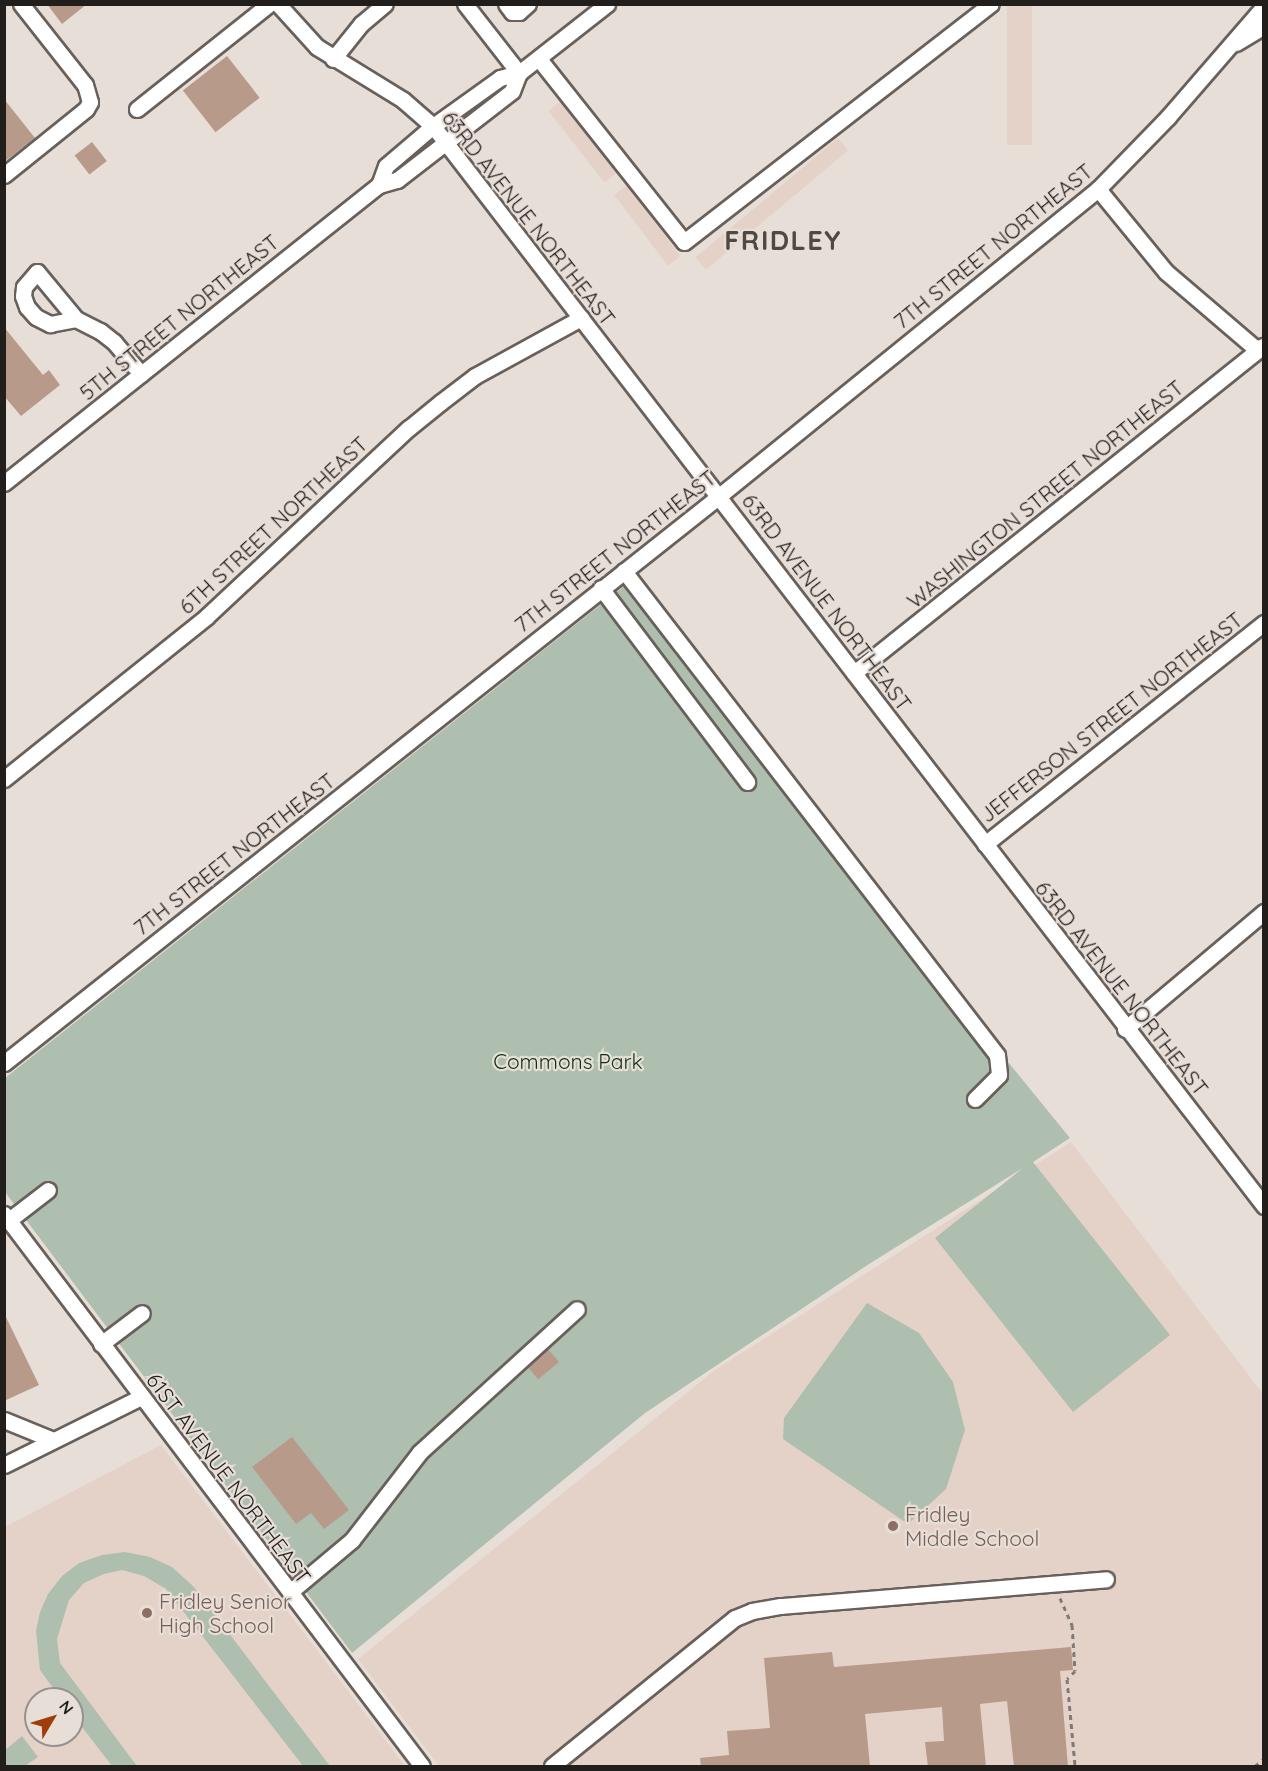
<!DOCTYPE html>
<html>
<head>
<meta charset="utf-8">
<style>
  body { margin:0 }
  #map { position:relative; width:1268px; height:1771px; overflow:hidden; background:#e8ded8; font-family:Quicksand,sans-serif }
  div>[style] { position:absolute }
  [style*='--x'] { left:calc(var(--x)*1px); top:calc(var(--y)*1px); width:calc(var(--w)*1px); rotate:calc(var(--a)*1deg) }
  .built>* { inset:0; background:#e4d2c8; transform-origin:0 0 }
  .green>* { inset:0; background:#aebfaf }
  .building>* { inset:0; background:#b79a89; transform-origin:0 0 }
  .path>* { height:3px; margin-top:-1.5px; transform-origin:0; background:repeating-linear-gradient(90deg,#807975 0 4.5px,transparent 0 9px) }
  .roads { filter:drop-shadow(2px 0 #68605b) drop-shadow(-2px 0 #68605b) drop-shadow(0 2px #68605b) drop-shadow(0 -2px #68605b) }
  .minor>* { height:15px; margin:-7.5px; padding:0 7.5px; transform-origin:7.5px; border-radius:7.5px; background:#fff }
  .dots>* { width:16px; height:16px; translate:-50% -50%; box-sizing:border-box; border:3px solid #e8ded8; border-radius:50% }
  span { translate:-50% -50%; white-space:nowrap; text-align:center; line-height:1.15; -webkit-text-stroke:4.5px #e8ded8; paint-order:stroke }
  .street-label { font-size:21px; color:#221e1c }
  .park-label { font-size:21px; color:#0b3413 }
  .education-label { font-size:21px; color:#785e54 }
  .left { translate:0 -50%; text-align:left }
  .district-label { font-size:27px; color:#504843; font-weight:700; letter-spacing:1.5px }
  .frame { position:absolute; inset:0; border:6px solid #221e1c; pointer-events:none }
  .north { position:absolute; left:24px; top:1687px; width:60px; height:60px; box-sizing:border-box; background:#e8ded8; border:2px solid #99918d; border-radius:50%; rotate:52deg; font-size:16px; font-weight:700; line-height:24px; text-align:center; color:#221e1c }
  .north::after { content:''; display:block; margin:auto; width:21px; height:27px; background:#a13d0a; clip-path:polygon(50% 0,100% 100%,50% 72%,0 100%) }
</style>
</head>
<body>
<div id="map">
  <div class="built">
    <div style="left:1007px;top:5px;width:25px;height:140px"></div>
    <div style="left:561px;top:101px;width:91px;height:16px;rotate:52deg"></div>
    <div style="left:838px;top:138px;width:16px;height:186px;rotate:50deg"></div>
    <div style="left:627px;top:185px;width:89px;height:16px;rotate:53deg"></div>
    <div style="clip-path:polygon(1071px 1142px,1263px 1394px,1263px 1766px,439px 1766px,358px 1659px,715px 1370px)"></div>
    <div style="clip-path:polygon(evenodd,161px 1445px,405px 1766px,5px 1766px,5px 1527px,161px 1445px,36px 1699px,72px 1699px,72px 1735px,36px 1735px,36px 1699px)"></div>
  </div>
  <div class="green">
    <div style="clip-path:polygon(628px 583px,898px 927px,1070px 1138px,1033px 1162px,1170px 1335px,1073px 1412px,935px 1238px,1023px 1168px,869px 1264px,645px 1413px,352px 1653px,5px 1192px,5px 1078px)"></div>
    <div style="clip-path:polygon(867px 1303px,919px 1333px,953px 1382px,965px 1430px,946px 1489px,908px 1524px,783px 1439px,784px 1418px)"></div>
    <div style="clip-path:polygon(125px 1552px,150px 1557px,172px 1567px,193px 1586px,330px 1766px,303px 1766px,166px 1589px,144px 1576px,122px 1570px,104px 1574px,84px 1583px,69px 1600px,57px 1639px,60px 1663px,137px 1766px,112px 1766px,72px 1714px,72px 1699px,61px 1699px,40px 1670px,36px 1631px,40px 1612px,48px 1594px,62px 1576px,79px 1563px,102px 1555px)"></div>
    <div style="clip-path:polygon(22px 1736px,38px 1757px,25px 1766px,5px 1766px,5px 1750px)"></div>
  </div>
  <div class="building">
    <div style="clip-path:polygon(47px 4px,87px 4px,62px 24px)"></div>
    <div style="left:227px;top:56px;width:53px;height:56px;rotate:52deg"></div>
    <div style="clip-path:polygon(4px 99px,35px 138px,4px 162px)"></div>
    <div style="left:92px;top:142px;width:24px;height:22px;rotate:52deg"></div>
    <div style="clip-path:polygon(4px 327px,43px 375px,49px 370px,60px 385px,21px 416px,4px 396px)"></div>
    <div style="clip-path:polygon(4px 1313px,39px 1385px,4px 1401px)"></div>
    <div style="left:548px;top:1349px;width:17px;height:27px;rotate:50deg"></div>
    <div style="clip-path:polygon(292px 1437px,349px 1510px,324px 1529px,311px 1513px,296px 1524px,252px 1467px)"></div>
    <div style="clip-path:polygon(1071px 1647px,1073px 1670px,1060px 1671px,1068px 1767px,1014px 1767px,1007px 1701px,980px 1704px,986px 1767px,928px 1767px,925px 1742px,944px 1741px,942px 1707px,865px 1714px,870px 1767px,701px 1767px,700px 1758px,729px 1755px,727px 1731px,770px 1728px,764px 1658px,832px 1652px,834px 1667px)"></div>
  </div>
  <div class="path">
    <div style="--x:1060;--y:1598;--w:30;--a:66"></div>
    <div style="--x:1072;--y:1625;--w:46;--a:86.3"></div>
    <div style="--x:1075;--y:1671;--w:11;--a:135"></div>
    <div style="--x:1067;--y:1679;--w:87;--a:84.7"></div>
    <div style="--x:1255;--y:1766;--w:11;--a:-38"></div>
  </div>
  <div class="roads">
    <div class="minor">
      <div style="--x:278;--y:4;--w:58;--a:47.8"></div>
      <div style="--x:317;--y:47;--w:101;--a:31.6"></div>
      <div style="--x:403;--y:100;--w:40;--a:41"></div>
      <div style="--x:433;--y:126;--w:1363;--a:52.42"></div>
      <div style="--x:465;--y:4;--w:88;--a:52"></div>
      <div style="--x:506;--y:4;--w:10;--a:53"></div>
      <div style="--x:512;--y:12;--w:7;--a:0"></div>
      <div style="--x:519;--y:12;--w:12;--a:-42"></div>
      <div style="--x:1236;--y:43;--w:33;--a:-31"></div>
      <div style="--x:333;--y:59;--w:45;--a:-51.3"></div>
      <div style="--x:361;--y:24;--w:31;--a:-40"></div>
      <div style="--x:539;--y:59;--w:233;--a:51.6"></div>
      <div style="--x:684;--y:242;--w:388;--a:-37.8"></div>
      <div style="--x:137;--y:109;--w:169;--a:-38.5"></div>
      <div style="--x:4;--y:175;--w:105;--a:-38.8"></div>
      <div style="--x:86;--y:109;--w:8;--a:-60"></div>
      <div style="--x:90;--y:102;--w:18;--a:-106"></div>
      <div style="--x:85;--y:85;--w:103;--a:-128.3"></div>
      <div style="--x:379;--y:185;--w:20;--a:-70"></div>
      <div style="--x:386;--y:166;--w:62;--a:-40.4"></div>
      <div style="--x:433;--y:126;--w:82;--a:-35.6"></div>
      <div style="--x:500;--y:78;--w:20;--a:-15"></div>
      <div style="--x:519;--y:73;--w:112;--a:-38.1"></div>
      <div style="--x:1098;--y:189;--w:107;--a:50.7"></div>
      <div style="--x:1166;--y:272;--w:117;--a:40.5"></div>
      <div style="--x:1255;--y:348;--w:9;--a:-6"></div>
      <div style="--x:76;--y:319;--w:61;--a:-129.7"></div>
      <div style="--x:37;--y:272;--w:20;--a:131"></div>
      <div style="--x:24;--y:287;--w:9;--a:96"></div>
      <div style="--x:23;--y:296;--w:12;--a:70"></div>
      <div style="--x:27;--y:307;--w:13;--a:48"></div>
      <div style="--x:36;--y:317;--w:16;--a:27"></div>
      <div style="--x:50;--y:324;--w:26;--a:-11"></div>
      <div style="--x:76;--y:319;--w:27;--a:27"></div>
      <div style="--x:100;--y:331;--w:18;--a:38"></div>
      <div style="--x:114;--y:342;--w:42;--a:49.8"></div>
      <div style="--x:4;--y:483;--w:479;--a:-38.5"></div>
      <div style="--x:379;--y:185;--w:19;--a:-16"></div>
      <div style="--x:397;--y:180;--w:145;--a:-37.7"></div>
      <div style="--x:512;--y:91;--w:19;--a:-69"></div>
      <div style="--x:624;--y:571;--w:611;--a:52.38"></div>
      <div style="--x:997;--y:1055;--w:20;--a:84"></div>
      <div style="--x:999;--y:1075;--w:34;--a:135"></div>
      <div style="--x:601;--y:588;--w:243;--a:53"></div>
      <div style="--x:854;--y:673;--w:524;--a:-38.64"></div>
      <div style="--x:4;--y:779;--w:259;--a:-38.7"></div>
      <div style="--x:206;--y:617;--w:277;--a:-43"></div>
      <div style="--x:409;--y:428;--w:41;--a:-39.1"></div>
      <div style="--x:441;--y:402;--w:43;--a:-37.4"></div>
      <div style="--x:475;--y:376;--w:121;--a:-28.7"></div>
      <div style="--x:985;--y:844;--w:356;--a:-38.4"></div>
      <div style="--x:1125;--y:1029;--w:182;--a:-40.1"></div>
      <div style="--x:4;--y:1063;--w:913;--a:-38.41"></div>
      <div style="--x:719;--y:496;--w:488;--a:-39"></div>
      <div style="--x:1098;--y:189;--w:100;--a:-45.8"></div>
      <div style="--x:1168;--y:117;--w:147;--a:-49.1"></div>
      <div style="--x:4;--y:1214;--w:692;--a:52.87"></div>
      <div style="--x:9;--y:1220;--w:49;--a:-37.6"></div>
      <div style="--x:101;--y:1344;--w:51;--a:-37.1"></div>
      <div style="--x:4;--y:1420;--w:53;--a:22.2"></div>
      <div style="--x:4;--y:1465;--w:153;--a:-26.4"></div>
      <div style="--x:290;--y:1592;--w:81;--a:-40"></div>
      <div style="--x:352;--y:1540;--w:111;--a:-52.3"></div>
      <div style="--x:420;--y:1452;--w:212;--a:-42.3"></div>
      <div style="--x:552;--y:1766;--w:235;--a:-39"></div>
      <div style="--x:735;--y:1618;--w:18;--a:-22"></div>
      <div style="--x:752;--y:1611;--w:29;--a:-10"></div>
      <div style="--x:781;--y:1606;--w:326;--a:-4.7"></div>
    </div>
  </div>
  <div class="dots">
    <div style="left:893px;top:1526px;background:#8d6e63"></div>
    <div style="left:147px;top:1613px;background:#8d6e63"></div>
  </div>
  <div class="street-label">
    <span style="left:529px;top:218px;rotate:52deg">63RD AVENUE NORTHEAST</span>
    <span style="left:993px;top:246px;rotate:-39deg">7TH STREET NORTHEAST</span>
    <span style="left:179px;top:317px;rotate:-39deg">5TH STREET NORTHEAST</span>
    <span style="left:1045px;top:494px;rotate:-39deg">WASHINGTON STREET NORTHEAST</span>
    <span style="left:273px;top:525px;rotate:-43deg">6TH STREET NORTHEAST</span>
    <span style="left:615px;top:551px;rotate:-38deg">7TH STREET NORTHEAST</span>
    <span style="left:827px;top:602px;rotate:53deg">63RD AVENUE NORTHEAST</span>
    <span style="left:1111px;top:717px;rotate:-38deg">JEFFERSON STREET NORTHEAST</span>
    <span style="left:234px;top:854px;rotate:-38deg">7TH STREET NORTHEAST</span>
    <span style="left:1122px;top:988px;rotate:52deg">63RD AVENUE NORTHEAST</span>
    <span style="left:229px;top:1478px;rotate:53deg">61ST AVENUE NORTHEAST</span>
  </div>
  <div class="park-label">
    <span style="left:568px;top:1061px">Commons Park</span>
  </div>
  <div class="education-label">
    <span class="left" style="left:905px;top:1526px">Fridley<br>Middle School</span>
    <span class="left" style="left:159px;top:1613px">Fridley Senior<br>High School</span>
  </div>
  <div class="district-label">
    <span style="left:783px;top:241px">FRIDLEY</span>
  </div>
  <div class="frame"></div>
  <div class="north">N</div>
</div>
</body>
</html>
